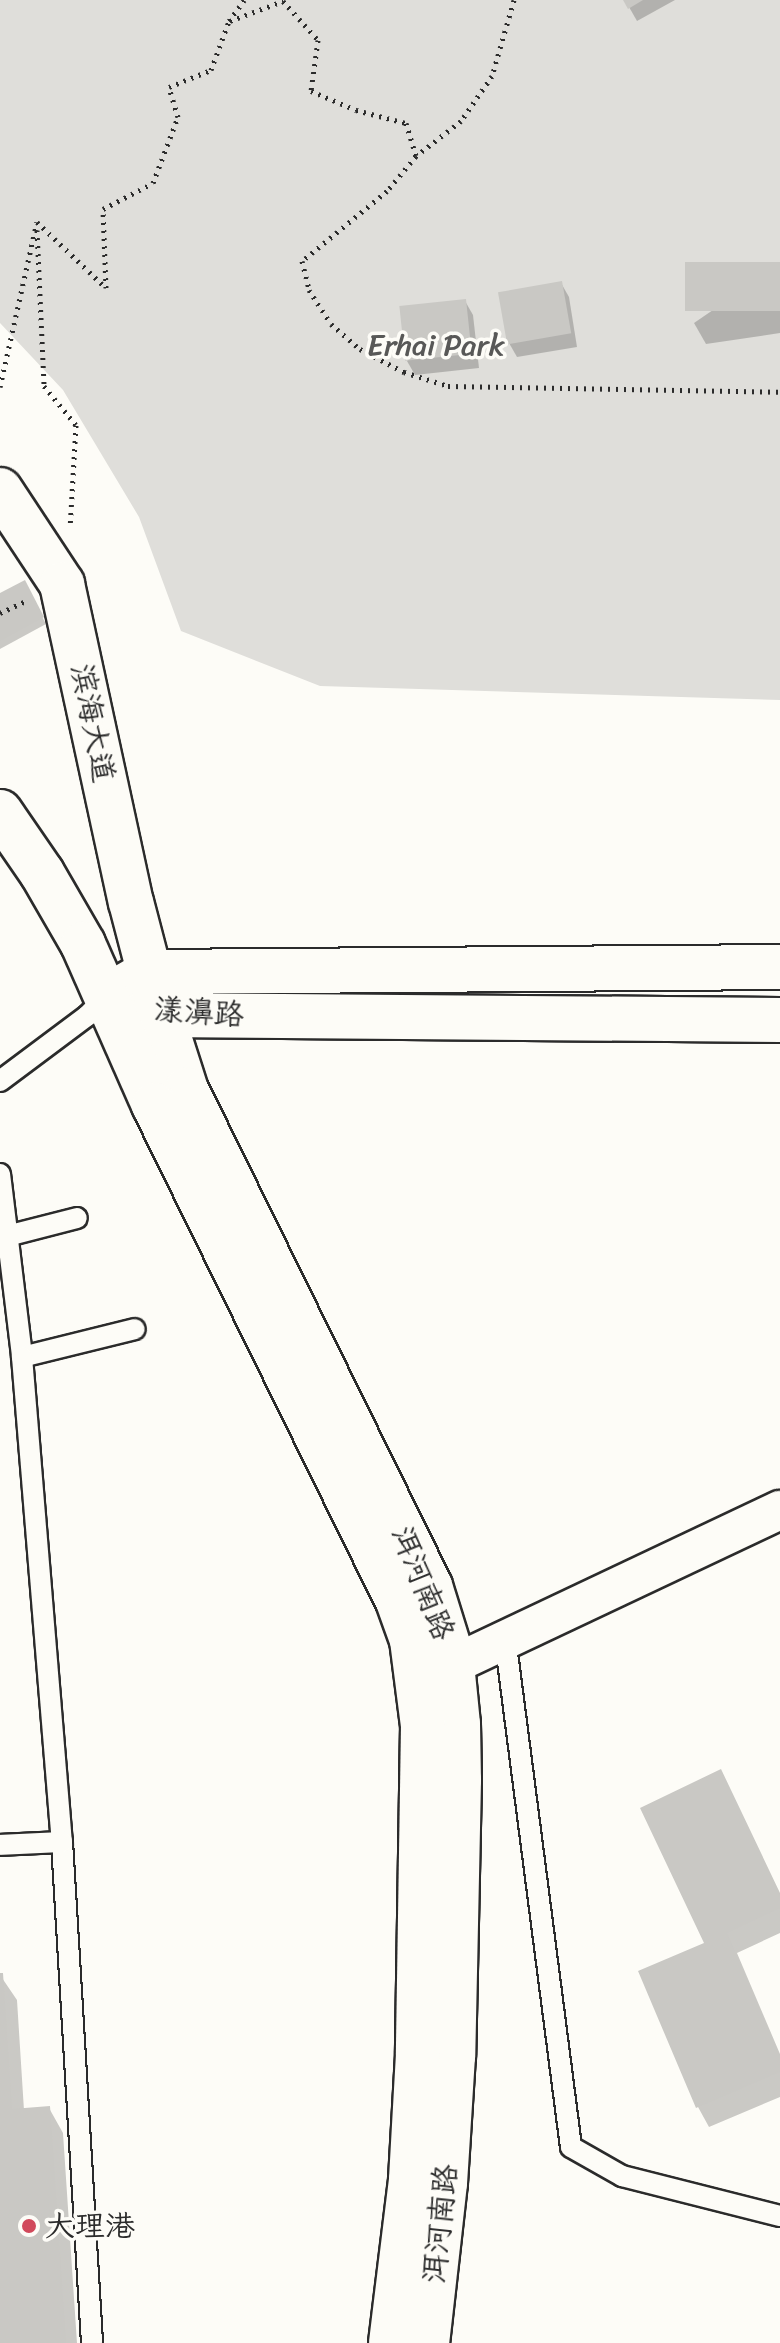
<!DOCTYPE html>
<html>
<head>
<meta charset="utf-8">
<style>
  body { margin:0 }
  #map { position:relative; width:780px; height:2343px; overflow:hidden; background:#fdfcf7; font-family:Sriracha,"LXGW WenKai TC",sans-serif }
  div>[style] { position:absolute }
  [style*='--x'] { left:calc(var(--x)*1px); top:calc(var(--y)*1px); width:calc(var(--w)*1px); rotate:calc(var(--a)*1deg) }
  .green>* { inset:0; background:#dfdeda }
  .shadow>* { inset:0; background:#0003 }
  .building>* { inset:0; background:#c9c8c4; transform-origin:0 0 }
  .path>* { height:5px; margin-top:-2.5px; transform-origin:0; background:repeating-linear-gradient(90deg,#2b2b2b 0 2px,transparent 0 8px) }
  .roads { filter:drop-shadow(2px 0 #2b2b2b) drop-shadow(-2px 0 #2b2b2b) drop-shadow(0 2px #2b2b2b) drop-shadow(0 -2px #2b2b2b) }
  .service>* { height:20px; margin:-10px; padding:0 10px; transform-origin:10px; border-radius:10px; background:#fdfcf7 }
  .minor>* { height:38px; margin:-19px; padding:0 19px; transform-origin:19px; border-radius:19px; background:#fdfcf7 }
  .secondary>* { height:44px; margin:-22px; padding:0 22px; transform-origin:22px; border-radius:22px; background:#fdfcf7 }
  .primary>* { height:44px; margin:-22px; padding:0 22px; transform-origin:22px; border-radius:22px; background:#fdfcf7 }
  .dots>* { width:22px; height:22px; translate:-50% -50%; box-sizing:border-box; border:4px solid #fdfcf7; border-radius:50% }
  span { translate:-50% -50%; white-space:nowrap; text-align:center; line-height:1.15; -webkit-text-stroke:7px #fdfcf7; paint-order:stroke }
  .park-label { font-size:30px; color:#585857 }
  .street-label { font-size:30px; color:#2b2b2b }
  .poi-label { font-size:30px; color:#2b2b2b }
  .left { translate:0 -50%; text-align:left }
</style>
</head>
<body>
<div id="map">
  <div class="green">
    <div style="clip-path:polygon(0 0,780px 0,780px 700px,320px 686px,181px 631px,139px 517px,63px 390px,0 323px)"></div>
  </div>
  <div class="shadow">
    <div style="clip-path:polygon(625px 0,675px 0,637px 21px)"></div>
    <div style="clip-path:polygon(780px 264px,780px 333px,706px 344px,694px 323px)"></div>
    <div style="clip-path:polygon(561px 283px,569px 297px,577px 347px,517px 357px,509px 343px)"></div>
    <div style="clip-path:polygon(465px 301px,473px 315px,479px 368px,415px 375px,407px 361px)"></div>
    <div style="clip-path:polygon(24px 583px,46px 624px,0 649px,0 595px)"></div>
    <div style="clip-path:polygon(780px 1893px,780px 1933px,737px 1953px,780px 2054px,780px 2097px,709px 2127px,698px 2107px,706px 1944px)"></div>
    <div style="clip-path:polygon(0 1975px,17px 2000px,24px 2110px,49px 2108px,63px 2133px,77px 2343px,0 2343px)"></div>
  </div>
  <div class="building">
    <div style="clip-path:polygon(623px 0,643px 0,628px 9px)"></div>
    <div style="left:780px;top:262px;width:49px;height:95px;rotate:90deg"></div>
    <div style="left:562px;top:281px;width:53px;height:65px;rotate:80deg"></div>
    <div style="left:466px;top:299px;width:55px;height:67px;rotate:84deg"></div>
    <div style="clip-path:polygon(25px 580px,44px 617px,0 641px,0 593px)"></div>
    <div style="clip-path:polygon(721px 1769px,780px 1893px,780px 1908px,727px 1933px,780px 2056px,780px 2072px,696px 2108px,638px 1971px,704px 1943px,640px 1808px)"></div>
    <div style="clip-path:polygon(0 1973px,3px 1973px,12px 2109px,50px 2106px,66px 2343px,0 2343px)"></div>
  </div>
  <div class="path">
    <div style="--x:514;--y:0;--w:79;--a:106.1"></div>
    <div style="--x:492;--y:76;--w:55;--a:124.6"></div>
    <div style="--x:461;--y:121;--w:57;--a:142.1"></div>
    <div style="--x:416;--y:156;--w:45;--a:129.6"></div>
    <div style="--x:387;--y:191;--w:110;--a:140.5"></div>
    <div style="--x:302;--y:261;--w:30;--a:76"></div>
    <div style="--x:309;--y:290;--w:40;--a:57.1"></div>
    <div style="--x:331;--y:324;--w:38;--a:41"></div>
    <div style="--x:360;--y:349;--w:50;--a:27.6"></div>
    <div style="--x:404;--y:372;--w:46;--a:17.7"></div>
    <div style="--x:448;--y:386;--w:332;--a:1"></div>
    <div style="--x:230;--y:21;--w:57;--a:-20.7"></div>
    <div style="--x:283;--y:1;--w:52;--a:48.1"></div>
    <div style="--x:318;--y:40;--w:51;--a:97.8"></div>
    <div style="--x:311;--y:91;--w:49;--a:22.9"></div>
    <div style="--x:356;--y:110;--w:52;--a:14.6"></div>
    <div style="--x:406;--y:123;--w:34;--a:73"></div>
    <div style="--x:37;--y:230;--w:156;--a:87.4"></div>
    <div style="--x:44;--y:386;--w:50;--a:50.6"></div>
    <div style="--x:76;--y:425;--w:103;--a:93.3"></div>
    <div style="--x:0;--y:387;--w:169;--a:-77.4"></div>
    <div style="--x:37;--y:222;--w:95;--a:43.7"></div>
    <div style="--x:106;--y:288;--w:79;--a:-92.2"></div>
    <div style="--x:103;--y:209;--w:56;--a:-27.5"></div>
    <div style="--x:153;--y:183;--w:71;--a:-69.3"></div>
    <div style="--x:178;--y:117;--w:31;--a:-107"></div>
    <div style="--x:169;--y:87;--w:45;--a:-22"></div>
    <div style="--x:211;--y:70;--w:52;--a:-69.8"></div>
    <div style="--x:229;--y:21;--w:26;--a:-54"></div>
    <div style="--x:0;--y:613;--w:31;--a:-25"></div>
  </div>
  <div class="roads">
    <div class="service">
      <div style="--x:0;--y:1081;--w:109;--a:-36.8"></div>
      <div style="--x:87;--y:1016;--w:28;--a:-45"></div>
      <div style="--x:0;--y:1174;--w:184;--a:83.1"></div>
      <div style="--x:22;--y:1357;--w:116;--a:-13.9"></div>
      <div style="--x:7;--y:1236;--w:72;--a:-14.4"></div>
      <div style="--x:22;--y:1357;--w:487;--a:85.3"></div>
      <div style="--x:62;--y:1842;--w:502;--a:86.57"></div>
      <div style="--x:505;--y:1638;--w:513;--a:82.61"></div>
      <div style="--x:571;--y:2147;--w:59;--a:29.6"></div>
      <div style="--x:622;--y:2176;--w:163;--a:14.2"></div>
      <div style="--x:0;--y:1845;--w:62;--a:-2.8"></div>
    </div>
    <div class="minor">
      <div style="--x:452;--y:1665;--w:363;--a:-25.3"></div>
    </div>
    <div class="secondary">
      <div style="--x:107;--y:996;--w:48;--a:-29.7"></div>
      <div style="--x:149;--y:972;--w:631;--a:-0.45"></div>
      <div style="--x:129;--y:1004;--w:34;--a:19"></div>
      <div style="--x:161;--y:1015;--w:619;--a:0.46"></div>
    </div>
    <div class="primary">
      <div style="--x:0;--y:490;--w:113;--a:56.6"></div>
      <div style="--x:62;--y:584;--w:325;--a:77.8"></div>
      <div style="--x:131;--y:902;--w:91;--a:75.4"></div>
      <div style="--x:154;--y:990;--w:105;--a:72.3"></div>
      <div style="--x:186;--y:1090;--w:553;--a:63.81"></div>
      <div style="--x:430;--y:1586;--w:71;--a:72.8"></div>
      <div style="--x:451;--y:1654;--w:70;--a:84.3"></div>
      <div style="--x:458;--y:1724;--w:56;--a:89"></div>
      <div style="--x:459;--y:1780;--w:276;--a:91.2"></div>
      <div style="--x:453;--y:2056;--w:127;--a:93.6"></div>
      <div style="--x:445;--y:2183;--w:161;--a:96.4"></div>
      <div style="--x:0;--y:812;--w:74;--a:55.5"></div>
      <div style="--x:42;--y:873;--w:82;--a:60"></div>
      <div style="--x:83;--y:944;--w:176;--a:66.2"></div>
      <div style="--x:154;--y:1105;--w:553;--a:63.81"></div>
      <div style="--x:398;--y:1601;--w:41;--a:70.3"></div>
      <div style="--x:412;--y:1640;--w:87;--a:82.7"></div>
      <div style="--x:423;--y:1726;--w:328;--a:90.9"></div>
      <div style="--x:418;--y:2054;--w:126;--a:93.2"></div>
      <div style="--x:411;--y:2180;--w:164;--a:97"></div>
    </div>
  </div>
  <div class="dots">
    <div style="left:29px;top:2226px;background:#d1495b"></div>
  </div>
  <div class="park-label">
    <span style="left:436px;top:345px">Erhai Park</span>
  </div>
  <div class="street-label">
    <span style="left:93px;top:723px;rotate:79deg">滨海大道</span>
    <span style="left:199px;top:1012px;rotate:4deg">漾濞路</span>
    <span style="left:423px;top:1583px;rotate:68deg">洱河南路</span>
    <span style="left:440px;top:2224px;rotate:-84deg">洱河南路</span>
  </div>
  <div class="poi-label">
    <span class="left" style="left:45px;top:2226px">大理港</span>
  </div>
</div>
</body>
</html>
